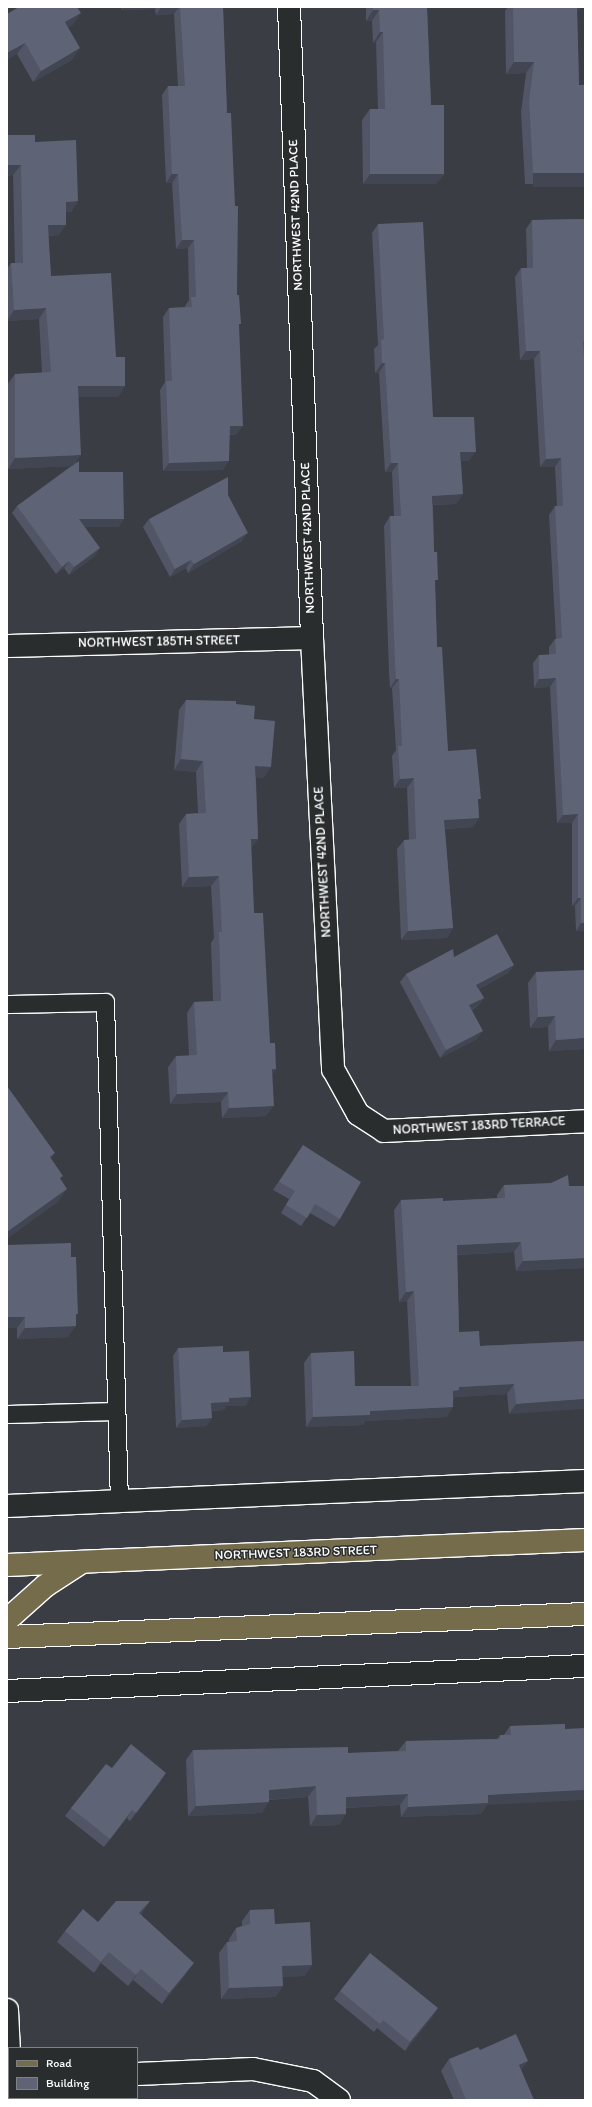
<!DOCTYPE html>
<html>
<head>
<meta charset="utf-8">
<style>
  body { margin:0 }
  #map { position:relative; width:592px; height:2107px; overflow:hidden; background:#3a3d43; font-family:Itim,sans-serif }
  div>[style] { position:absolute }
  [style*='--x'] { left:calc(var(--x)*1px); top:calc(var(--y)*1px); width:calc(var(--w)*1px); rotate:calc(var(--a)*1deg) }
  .roads { filter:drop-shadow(1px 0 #fff) drop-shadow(-1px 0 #fff) drop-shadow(0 1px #fff) drop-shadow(0 -1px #fff) }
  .lane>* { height:17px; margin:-8.5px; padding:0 8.5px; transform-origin:8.5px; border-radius:8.5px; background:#2a2d2e }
  .street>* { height:22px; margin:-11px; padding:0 11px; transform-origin:11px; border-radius:11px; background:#2a2d2e }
  .primary>* { height:22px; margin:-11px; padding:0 11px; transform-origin:11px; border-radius:11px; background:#746c4b }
  .wall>* { inset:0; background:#515565 }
  .shaded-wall>* { inset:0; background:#424552; transform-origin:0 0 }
  .building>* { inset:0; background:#5e6375 }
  span { translate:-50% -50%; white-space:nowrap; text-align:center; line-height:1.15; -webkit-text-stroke:3px #2a2d2e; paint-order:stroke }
  .street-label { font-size:13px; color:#fff }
  .frame { position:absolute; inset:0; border:8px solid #fff; pointer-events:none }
  .legend { position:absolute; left:8px; top:2047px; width:130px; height:52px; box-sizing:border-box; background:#2a2d2e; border:1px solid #7f8182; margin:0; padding:5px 7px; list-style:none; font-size:12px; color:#fff }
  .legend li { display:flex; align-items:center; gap:8px; height:20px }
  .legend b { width:20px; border:1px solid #7f8182 }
</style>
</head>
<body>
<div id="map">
  <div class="roads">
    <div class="lane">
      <div style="--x:7;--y:1004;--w:98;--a:-1.2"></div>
      <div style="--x:105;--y:1002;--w:499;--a:88.4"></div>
      <div style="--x:7;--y:1414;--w:109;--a:-1.6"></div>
    </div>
    <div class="street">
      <div style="--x:289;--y:7;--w:631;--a:87.91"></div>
      <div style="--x:312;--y:638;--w:432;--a:87.2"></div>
      <div style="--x:333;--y:1069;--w:51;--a:60.9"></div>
      <div style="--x:358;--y:1114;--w:31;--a:33"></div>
      <div style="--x:384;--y:1131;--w:201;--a:-2.8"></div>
      <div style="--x:7;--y:646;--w:305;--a:-1.5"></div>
      <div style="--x:7;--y:1506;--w:579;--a:-2.48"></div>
      <div style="--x:7;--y:1691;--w:579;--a:-2.48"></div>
      <div style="--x:7;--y:2010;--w:43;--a:87.3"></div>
      <div style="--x:137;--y:2074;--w:116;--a:-2.5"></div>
      <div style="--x:253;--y:2069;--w:61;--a:11.3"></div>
      <div style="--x:313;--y:2081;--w:32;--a:36"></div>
      <div style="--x:7;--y:2079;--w:2;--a:0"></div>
      <div style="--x:11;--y:2098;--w:2;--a:90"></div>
    </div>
    <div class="primary">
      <div style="--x:7;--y:1565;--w:579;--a:-2.48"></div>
      <div style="--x:7;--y:1620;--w:51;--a:-41.8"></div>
      <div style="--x:45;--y:1586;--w:44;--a:-33"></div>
      <div style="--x:7;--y:1637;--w:578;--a:-2.28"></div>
    </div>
  </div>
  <div class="wall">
    <div style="clip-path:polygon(121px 7px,223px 7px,227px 113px,239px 327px,237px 434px,229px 435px,223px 470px,163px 471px,160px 390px,165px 382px,163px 317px,169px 308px,185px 307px,185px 306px,189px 300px,188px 248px,176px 249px,172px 183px,166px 183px,162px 95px,168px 86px,178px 86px,174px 14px,156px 15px,155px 9px,122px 10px)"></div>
    <div style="clip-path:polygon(366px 7px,427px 7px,431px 105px,444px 174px,436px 184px,363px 184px,362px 120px,370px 109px,378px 109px,376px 42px,373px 43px,372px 21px,366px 21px)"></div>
    <div style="clip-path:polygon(508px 7px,581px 7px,577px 12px,579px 85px,585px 184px,525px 184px,521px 112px,526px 73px,506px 74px,505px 11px)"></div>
    <div style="clip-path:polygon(7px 14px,73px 25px,68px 27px,72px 60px,33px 82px,17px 54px)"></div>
    <div style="clip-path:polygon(7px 135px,35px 142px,78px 201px,71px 212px,66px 212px,59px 235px,48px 236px,51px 276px,116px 357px,125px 386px,118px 397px,78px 397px,76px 463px,79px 472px,119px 527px,84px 527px,95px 556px,69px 575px,64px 568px,56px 574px,12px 513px,17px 506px,71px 466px,8px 469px,7px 385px,15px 374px,42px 373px,39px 319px,7px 321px,7px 269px,11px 263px,15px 263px,13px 175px,7px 176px)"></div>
    <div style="clip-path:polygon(585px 219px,585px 343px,584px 345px,585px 931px,576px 931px,575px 906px,572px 906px,572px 823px,557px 823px,550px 687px,534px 688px,533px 663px,539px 655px,549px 655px,549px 647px,555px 639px,556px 639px,549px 515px,555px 506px,557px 506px,555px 467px,540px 467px,534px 359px,520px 360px,515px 277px,521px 268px,527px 268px,526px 229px,532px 220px)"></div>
    <div style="clip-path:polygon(378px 224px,433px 417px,469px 461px,461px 461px,463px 494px,456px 504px,433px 505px,435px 584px,437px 647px,448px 751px,478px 802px,479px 818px,473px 827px,445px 829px,453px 928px,447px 938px,401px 940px,397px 849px,404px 840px,409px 840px,407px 788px,394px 788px,392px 756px,396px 750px,392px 688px,390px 688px,389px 673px,384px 526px,390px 516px,394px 516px,392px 472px,385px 472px,379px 373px,375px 373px,374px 349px,378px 345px,372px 233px)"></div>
    <div style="clip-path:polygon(149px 519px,242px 541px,188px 573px,186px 568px,170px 577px,143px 527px)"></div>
    <div style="clip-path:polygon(186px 700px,236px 704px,254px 719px,264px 778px,256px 777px,258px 839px,251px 848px,254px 913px,270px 1043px,276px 1069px,272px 1074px,266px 1116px,222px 1118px,221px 1102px,170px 1104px,168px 1067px,176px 1056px,189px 1056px,187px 1013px,194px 1002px,213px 1001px,211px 943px,214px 938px,211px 886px,182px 887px,179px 824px,186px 814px,198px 813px,196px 772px,174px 770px,179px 710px)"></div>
    <div style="clip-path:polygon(454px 957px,514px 965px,508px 973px,479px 989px,484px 998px,478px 1006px,472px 1010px,477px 1039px,440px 1058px,400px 982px,406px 974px)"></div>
    <div style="clip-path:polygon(536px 972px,585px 1049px,549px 1051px,548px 1027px,530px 1028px,528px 983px)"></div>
    <div style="clip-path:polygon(303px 1145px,340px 1219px,334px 1227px,310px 1213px,301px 1226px,281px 1213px,289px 1199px,273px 1190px)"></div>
    <div style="clip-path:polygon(504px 1185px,569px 1186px,585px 1186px,585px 1266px,584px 1268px,516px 1271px,514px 1252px,457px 1255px,459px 1332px,480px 1346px,585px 1341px,509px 1414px,507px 1394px,455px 1397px,453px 1400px,453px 1407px,446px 1417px,365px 1421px,363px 1425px,306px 1427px,304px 1363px,311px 1353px,355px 1386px,411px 1386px,407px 1301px,399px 1302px,394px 1210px,401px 1200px,443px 1201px,497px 1198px,497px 1195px)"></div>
    <div style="clip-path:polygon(7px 1245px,71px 1257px,76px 1317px,68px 1337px,17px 1339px,17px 1328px,7px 1328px)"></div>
    <div style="clip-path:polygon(178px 1348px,223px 1352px,246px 1406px,226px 1406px,224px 1410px,211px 1411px,212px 1418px,206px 1426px,176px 1428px,173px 1356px)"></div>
    <div style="clip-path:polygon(565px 1724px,487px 1805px,481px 1814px,401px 1817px,400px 1805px,346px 1808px,346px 1814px,339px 1825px,310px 1826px,308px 1797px,269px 1800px,262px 1813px,188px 1816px,186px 1760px,193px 1750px,348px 1753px,398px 1751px,406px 1741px,497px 1739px,500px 1735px,504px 1735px,510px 1726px)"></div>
    <div style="clip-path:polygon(112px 1768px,161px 1781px,130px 1821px,127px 1818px,104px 1847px,65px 1816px,71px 1808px)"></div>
    <div style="clip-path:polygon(150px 1901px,141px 1914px,186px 1974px,162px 2004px,133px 1980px,128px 1986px,101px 1963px,94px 1973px,57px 1942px,65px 1931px,98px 1922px)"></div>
    <div style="clip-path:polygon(250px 1910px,275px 1924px,312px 1965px,304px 1976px,282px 1977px,283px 1986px,275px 1997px,221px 1999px,219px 1953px,227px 1942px,229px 1942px,229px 1939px,236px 1928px,242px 1926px,242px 1921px)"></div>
    <div style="clip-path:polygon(340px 1991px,433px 2016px,405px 2051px,377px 2028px,374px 2032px,334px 1999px)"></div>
    <div style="clip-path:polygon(480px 2050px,521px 2070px,534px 2100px,454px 2100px,441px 2071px,449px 2059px)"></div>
  </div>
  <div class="shaded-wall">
    <div style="clip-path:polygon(124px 7px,157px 7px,155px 9px,122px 10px)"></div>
    <div style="clip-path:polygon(161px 7px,179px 7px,174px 14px,156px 15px)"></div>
    <div style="clip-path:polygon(572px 7px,581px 7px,577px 12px,569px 12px)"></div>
    <div style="clip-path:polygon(373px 10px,379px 10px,372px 21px,366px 21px)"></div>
    <div style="clip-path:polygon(81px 13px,73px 25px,57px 33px,65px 22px)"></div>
    <div style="clip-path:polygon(380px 32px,383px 32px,376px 42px,373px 43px)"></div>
    <div style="clip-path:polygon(25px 43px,17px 54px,7px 60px,7px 53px)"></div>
    <div style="clip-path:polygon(80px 48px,72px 60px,33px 82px,41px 71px)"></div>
    <div style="clip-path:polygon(514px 62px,534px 62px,526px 73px,506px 74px)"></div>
    <div style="clip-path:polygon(7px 165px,21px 165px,13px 175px,7px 176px)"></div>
    <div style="left:533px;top:173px;width:52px;height:14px"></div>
    <div style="clip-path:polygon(172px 174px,178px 174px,172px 183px,166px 183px)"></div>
    <div style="clip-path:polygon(370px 174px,444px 174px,436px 184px,363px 184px)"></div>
    <div style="clip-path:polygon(78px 201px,71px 212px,58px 212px,66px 202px)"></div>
    <div style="clip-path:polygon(48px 225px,66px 225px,59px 235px,40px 236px)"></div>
    <div style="clip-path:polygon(182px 240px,194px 240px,188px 248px,176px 249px)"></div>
    <div style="clip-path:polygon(46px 308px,39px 319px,7px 321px,14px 310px)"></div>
    <div style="clip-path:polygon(526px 351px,540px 351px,534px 359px,520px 360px)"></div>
    <div style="clip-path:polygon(382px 363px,385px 363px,379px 373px,375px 373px)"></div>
    <div style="clip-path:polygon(78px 386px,125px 386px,118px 397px,70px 397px)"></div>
    <div style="clip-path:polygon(230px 426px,243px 426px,237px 434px,224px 435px)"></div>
    <div style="clip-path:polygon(460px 452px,476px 452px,469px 461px,454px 461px)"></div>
    <div style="clip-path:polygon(81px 455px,73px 466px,8px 469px,15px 458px)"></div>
    <div style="clip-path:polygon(561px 458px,555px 467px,540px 467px,546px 459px)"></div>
    <div style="clip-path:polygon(229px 461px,223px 470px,163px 471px,169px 463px)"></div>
    <div style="clip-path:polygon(391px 463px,398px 463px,392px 472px,385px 472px)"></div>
    <div style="clip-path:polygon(463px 494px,456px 504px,426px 505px,432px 496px)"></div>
    <div style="clip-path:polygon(79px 519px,124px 519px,119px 527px,74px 527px)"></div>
    <div style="clip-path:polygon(248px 533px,242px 541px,188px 573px,194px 564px)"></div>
    <div style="clip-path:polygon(100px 548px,95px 556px,69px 575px,74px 567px)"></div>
    <div style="clip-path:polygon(191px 560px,186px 568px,170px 577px,175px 569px)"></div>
    <div style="clip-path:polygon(69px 561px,64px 568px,56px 574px,62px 567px)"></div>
    <div style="clip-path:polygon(556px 678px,550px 687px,534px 688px,539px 679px)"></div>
    <div style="clip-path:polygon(396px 679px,399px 679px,392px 688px,390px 688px)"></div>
    <div style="clip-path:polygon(181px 759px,203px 761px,196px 772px,174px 770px)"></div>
    <div style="clip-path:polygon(255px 766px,271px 767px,264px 778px,248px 776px)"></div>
    <div style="clip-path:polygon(414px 778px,407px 788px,394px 788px,400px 779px)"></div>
    <div style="clip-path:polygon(578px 814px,572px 823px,557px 823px,563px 815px)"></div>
    <div style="clip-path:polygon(479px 818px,473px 827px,438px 829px,444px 820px)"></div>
    <div style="clip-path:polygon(251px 839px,258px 839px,250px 849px)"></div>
    <div style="clip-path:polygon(219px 876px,211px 886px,182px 887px,189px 877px)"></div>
    <div style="clip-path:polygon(578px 898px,581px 898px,575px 906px,572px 906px)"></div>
    <div style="clip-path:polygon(581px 923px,585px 923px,585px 931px,576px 931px)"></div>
    <div style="clip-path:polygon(453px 928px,447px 938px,401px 940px,408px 931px)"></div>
    <div style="clip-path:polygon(514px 965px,508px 973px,471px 993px,476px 985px)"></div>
    <div style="clip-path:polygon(484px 998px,478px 1006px,464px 1014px,469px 1005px)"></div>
    <div style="clip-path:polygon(555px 1016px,548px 1027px,530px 1028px,538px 1017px)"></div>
    <div style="clip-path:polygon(483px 1031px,477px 1039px,440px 1058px,446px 1050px)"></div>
    <div style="clip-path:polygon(585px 1038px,585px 1049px,549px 1051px,556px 1040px)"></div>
    <div style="clip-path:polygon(272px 1069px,276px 1069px,268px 1079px)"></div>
    <div style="clip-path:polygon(228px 1092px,221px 1102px,170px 1104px,177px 1094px)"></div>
    <div style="clip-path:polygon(274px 1106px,266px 1116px,222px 1118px,229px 1108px)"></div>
    <div style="clip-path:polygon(55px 1153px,46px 1166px,50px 1157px)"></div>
    <div style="clip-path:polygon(67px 1189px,58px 1202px,7px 1239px,7px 1232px)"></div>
    <div style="clip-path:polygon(521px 1242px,514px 1252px,450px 1255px,457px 1245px)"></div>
    <div style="clip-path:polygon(585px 1258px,585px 1266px,584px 1268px,516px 1271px,523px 1261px)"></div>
    <div style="clip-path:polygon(414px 1291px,407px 1301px,399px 1302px,406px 1292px)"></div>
    <div style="clip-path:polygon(8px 1317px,25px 1317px,17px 1328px,7px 1328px,7px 1319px)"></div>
    <div style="clip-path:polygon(76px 1326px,68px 1337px,17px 1339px,25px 1328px)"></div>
    <div style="clip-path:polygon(514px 1384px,507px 1394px,455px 1397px,452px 1400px,453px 1391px,459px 1387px)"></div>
    <div style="clip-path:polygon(251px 1397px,246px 1406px,226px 1406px,224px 1410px,205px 1411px,211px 1403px,229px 1398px)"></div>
    <div style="clip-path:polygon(585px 1399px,585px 1409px,509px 1414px,516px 1404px)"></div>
    <div style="clip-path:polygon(453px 1407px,446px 1417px,365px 1421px,363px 1425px,306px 1427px,313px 1417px,370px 1411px)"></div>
    <div style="clip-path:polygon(212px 1418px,206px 1426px,176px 1428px,182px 1420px)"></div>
    <div style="clip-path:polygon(166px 1773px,161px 1781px,130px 1821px)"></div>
    <div style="clip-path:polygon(316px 1786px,308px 1797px,261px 1800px,269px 1790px)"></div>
    <div style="clip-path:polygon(585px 1790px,585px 1800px,487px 1805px,481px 1814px,401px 1817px,408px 1807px,488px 1795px)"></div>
    <div style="clip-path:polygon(408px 1794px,400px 1805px,338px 1808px,346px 1797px)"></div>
    <div style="clip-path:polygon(269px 1802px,262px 1813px,188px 1816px,196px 1806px)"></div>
    <div style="clip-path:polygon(132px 1810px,127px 1818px,104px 1847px,110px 1839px)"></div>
    <div style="clip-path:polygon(346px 1814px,339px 1825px,310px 1826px,317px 1815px)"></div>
    <div style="clip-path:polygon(150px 1901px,142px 1912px,131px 1924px,139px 1913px)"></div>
    <div style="clip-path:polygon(109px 1952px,101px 1963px,94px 1973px,101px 1962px)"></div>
    <div style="clip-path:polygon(194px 1963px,186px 1974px,162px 2004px,169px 1993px)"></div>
    <div style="clip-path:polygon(312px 1965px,304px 1976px,274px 1978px,282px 1966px)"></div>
    <div style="clip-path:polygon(141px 1969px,133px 1980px,128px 1986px,136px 1975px)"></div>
    <div style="clip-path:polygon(283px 1986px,275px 1997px,221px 1999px,229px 1988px)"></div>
    <div style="clip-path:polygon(438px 2008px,433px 2016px,405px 2051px,410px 2042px)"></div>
    <div style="clip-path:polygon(528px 2061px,520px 2072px,519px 2065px)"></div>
  </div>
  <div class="building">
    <div style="clip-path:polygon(19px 7px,77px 7px,81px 13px,65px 22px,80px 48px,41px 71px,25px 43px,7px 53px,7px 14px)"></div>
    <div style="clip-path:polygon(180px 7px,223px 7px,227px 113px,231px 113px,235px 206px,238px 206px,237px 295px,239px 295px,241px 324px,239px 324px,243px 426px,230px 426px,229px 461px,169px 463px,166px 381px,172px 381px,169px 308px,192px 307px,191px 297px,196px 297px,194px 240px,182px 240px,178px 174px,172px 174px,168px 86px,185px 86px)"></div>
    <div style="clip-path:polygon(373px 7px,427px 7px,431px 105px,444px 105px,444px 174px,370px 174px,370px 109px,385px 109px,383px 32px,380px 32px,379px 10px,373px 10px)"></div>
    <div style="clip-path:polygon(513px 7px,577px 7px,579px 85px,585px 85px,585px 173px,533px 173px,529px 101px,534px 62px,514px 62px)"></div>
    <div style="clip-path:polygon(7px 135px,35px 135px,35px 142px,76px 140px,78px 201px,66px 202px,66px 225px,48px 225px,51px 276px,111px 273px,116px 357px,125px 357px,125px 386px,78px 386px,81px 455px,15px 458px,15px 374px,51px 372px,46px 308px,14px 310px,11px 263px,23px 263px,21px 165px,7px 165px)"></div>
    <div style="clip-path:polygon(585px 219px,585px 341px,583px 341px,585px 376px,585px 923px,581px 923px,581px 898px,578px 898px,578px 814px,563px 815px,556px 678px,539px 679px,539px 655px,556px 654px,555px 639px,562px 638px,555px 506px,563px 506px,561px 458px,546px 459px,540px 351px,526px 351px,521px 268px,533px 268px,532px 220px)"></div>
    <div style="clip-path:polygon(423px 222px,433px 417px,474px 417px,476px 452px,460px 452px,463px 494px,432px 496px,434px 552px,437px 552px,438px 580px,435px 580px,437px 647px,442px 647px,448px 751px,476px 749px,481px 799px,478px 799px,479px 818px,444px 820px,453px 928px,408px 931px,404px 840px,416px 839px,414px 778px,400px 779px,398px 746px,402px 746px,399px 679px,396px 679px,395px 664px,390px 516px,401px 516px,398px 463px,391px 463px,385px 363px,382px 363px,381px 340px,384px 339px,378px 224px)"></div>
    <div style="clip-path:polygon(79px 461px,79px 472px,123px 472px,124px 519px,79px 519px,100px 548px,74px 567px,69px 561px,62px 567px,17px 506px)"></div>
    <div style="clip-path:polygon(228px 477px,228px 495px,248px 533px,194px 564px,191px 560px,175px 569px,149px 519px)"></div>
    <div style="clip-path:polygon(186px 700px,236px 701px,236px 704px,255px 706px,254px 719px,275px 721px,271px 767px,255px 766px,258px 839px,251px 839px,254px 913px,263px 913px,270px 1043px,275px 1043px,276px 1069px,272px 1069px,274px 1106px,229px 1108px,228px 1092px,177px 1094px,176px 1056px,197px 1055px,194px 1002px,221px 1001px,219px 932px,222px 932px,219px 876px,189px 877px,186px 814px,206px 813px,203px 761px,181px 759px)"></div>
    <div style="clip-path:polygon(497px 934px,514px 965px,476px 985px,484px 998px,469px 1005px,483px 1031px,446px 1050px,406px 974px,453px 949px,454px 957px)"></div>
    <div style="clip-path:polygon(585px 970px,585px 1038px,556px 1040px,555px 1016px,538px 1017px,536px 972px)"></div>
    <div style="clip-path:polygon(7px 1086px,55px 1153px,50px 1157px,63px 1176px,60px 1178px,67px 1189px,7px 1232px)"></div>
    <div style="clip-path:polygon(303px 1145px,361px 1182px,340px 1219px,315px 1204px,307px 1218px,286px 1205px,295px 1191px,279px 1182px)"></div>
    <div style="clip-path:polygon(568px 1175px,569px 1186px,585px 1186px,585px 1258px,523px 1261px,521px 1242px,457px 1245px,459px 1332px,479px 1331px,480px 1346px,585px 1341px,585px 1399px,516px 1404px,514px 1384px,459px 1387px,459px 1390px,453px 1391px,453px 1407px,370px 1411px,370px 1415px,313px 1417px,311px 1353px,354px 1351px,355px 1386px,419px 1386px,414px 1291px,406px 1292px,401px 1200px,443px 1198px,443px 1201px,505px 1198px,504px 1185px,551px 1183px)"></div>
    <div style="clip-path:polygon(71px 1243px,71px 1257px,76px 1257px,78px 1314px,76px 1314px,76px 1326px,25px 1328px,25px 1317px,8px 1317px,7px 1284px,7px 1245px)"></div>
    <div style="clip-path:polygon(223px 1346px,223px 1352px,249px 1351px,251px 1397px,229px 1398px,229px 1402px,211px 1403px,212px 1418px,182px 1420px,178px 1348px)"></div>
    <div style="clip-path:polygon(565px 1724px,565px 1729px,585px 1728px,585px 1790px,488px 1795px,488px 1803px,408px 1807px,408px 1794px,346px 1797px,346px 1814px,317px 1815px,316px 1786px,269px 1790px,269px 1802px,196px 1806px,193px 1750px,348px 1747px,348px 1753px,406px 1751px,406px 1741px,500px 1739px,500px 1735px,511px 1735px,510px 1726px)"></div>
    <div style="clip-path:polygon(131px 1744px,166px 1773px,136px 1813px,132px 1810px,110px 1839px,71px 1808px,106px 1764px,112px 1768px)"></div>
    <div style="clip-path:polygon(116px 1901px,150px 1901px,139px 1913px,194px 1963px,169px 1993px,141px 1969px,136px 1975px,109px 1952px,101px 1962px,65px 1931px,83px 1909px,98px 1922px)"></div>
    <div style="clip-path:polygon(274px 1909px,275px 1924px,310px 1922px,312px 1965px,282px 1966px,283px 1986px,229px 1988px,227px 1942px,237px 1941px,236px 1928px,250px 1924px,250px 1910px)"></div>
    <div style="clip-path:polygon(370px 1953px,438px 2008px,410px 2042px,383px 2020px,380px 2024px,340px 1991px)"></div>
    <div style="clip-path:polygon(516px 2034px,528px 2061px,519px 2065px,534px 2100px,466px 2100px,449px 2059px,478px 2047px,480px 2050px)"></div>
  </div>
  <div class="street-label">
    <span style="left:296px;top:215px;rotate:-92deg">NORTHWEST 42ND PLACE</span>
    <span style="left:308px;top:538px;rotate:-92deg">NORTHWEST 42ND PLACE</span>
    <span style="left:159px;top:642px;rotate:-1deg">NORTHWEST 185TH STREET</span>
    <span style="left:323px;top:862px;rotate:-93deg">NORTHWEST 42ND PLACE</span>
    <span style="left:479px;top:1126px;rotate:-3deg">NORTHWEST 183RD TERRACE</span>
    <span style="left:296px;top:1553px;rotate:-2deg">NORTHWEST 183RD STREET</span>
  </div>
  <div class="frame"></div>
  <ul class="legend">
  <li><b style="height:5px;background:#746c4b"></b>Road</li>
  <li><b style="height:11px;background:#5e6375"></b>Building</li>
  </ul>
</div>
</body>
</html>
